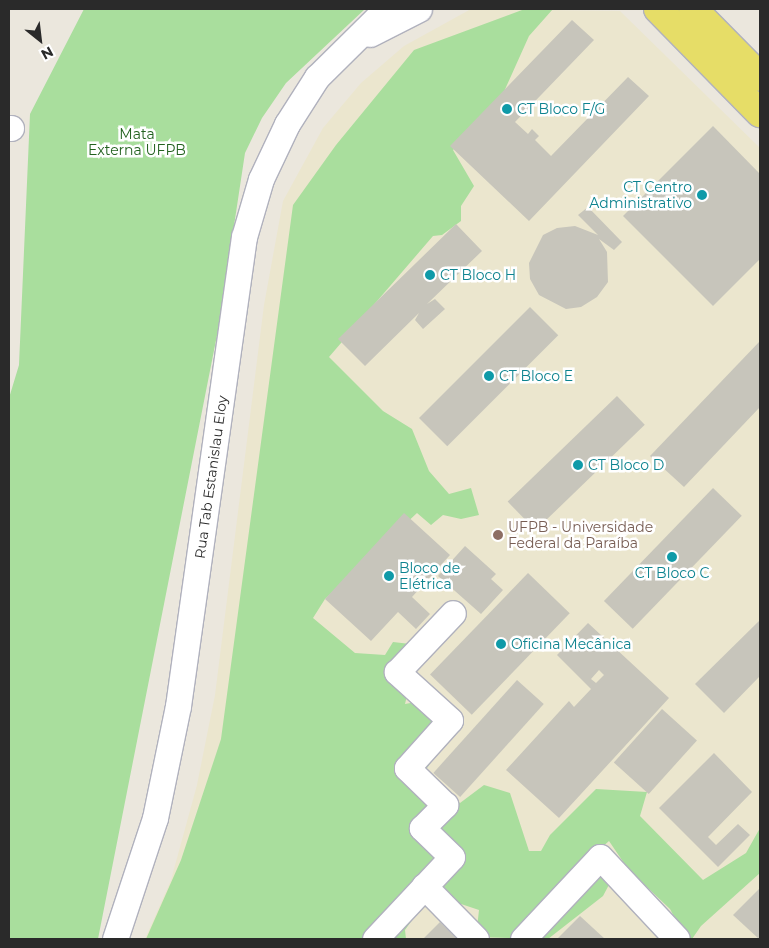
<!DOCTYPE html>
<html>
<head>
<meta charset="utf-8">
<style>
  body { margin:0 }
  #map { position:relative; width:769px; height:948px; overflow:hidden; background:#ebe7dd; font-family:Montserrat,sans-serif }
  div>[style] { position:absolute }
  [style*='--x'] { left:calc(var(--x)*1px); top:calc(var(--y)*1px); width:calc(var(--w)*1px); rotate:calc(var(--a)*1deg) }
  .education>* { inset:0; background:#ebe6ce }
  .green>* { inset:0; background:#a9de9d }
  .building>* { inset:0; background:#c7c5bb; transform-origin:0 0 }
  .roads { filter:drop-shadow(1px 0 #b0b1bd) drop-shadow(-1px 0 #b0b1bd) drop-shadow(0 1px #b0b1bd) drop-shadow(0 -1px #b0b1bd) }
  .minor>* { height:25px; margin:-12.5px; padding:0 12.5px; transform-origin:12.5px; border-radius:12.5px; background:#fff }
  .major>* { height:28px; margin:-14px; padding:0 14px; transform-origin:14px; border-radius:14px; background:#e6dd67 }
  .dots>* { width:14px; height:14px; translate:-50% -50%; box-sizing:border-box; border:2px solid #fff; border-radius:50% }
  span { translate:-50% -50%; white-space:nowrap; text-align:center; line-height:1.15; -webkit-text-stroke:5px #fff; paint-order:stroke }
  .culture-label { font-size:14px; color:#0d838f }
  .left { translate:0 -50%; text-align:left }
  .right { translate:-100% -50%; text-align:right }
  .park-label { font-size:14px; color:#23621f }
  .street-label { font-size:14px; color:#2a2a2a }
  .education-label { font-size:14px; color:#785e54 }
  .frame { position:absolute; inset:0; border:10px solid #2a2a2a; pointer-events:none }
  .north { position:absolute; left:15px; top:15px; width:50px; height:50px; -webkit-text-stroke:4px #fff; paint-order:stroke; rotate:151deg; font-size:14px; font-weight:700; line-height:20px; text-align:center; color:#2a2a2a }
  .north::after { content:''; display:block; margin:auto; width:18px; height:22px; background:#2a2a2a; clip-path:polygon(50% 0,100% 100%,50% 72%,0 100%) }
</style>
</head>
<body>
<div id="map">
  <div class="education">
    <div style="clip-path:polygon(471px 9px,620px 11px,760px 148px,760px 939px,145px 939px,171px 880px,197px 785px,215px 695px,264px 305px,283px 201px,323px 128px,361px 83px,404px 46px)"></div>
  </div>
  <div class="green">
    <div style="clip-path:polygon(84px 9px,365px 9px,286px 83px,262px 118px,245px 153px,219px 325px,98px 939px,9px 939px,9px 398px,19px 365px,30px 114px)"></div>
    <div style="clip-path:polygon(553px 9px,529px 36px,498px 105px,453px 150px,474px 186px,461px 206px,461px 221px,442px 235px,433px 236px,329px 357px,383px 411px,412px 429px,429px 471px,449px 494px,471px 488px,479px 515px,461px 519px,443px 515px,431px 525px,417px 513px,325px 599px,313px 618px,355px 653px,385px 655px,393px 642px,419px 645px,405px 704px,427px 700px,456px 725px,423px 774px,460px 803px,484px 785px,510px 793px,529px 851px,541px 851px,550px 835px,596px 789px,647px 792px,640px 816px,703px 880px,746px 853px,760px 828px,760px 873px,701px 926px,692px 939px,686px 939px,670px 909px,628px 869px,609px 841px,590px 858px,611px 881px,603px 896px,548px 939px,476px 937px,479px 910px,461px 904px,438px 911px,422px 906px,405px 930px,406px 939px,146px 939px,181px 860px,221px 739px,293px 205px,336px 145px,414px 50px,522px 10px)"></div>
  </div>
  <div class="building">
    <div style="clip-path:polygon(572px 20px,594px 40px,515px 122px,528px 134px,532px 129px,539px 136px,535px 140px,551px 156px,628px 77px,649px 96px,529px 221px,450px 146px)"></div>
    <div style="clip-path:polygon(713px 126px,760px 174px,760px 259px,713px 306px,623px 216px)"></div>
    <div style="clip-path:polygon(588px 207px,622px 242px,614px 250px,599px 239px,607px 252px,608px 282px,597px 297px,581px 307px,566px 309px,539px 295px,530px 279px,529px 263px,543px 235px,557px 228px,575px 226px,598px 235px,578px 215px)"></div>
    <div style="clip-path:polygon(456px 224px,482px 251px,427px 304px,435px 299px,445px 309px,423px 329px,415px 320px,419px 313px,365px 366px,338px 339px)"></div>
    <div style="left:530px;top:307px;width:40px;height:157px;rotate:45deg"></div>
    <div style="clip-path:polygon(760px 341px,760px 407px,684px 487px,650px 456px)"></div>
    <div style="left:617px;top:396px;width:40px;height:152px;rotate:46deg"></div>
    <div style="left:713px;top:488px;width:40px;height:157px;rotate:44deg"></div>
    <div style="clip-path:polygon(404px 513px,450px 555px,412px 597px,430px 614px,416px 629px,398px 612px,371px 641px,325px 599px)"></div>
    <div style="clip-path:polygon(465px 546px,496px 574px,491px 579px,503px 590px,481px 614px,438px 576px)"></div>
    <div style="left:528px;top:573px;width:58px;height:141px;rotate:44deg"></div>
    <div style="clip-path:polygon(760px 620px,760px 676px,724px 713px,695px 684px)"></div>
    <div style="clip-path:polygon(evenodd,588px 623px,669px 698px,559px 818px,506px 770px,569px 701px,574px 707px,591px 689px,557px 655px,588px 623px,599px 670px,604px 675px,596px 683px,591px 679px,599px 670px)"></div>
    <div style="left:517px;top:680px;width:36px;height:125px;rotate:42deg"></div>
    <div style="left:662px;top:709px;width:47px;height:72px;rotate:42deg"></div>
    <div style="clip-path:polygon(714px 753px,752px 792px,708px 837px,716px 845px,738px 824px,750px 835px,718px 867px,659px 808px)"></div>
    <div style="clip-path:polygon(760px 888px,760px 939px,759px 939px,733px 915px)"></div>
    <div style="clip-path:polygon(580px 916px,605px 939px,557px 939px)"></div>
    <div style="clip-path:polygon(440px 922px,457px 939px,423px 939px)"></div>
  </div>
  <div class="roads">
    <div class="minor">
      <div style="--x:370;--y:34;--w:55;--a:-27"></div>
      <div style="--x:9;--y:128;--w:2;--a:0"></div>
      <div style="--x:424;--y:886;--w:74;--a:45.5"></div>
      <div style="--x:115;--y:939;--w:127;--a:-71.7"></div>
      <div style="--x:155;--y:818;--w:114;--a:-78.4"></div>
      <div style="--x:178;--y:706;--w:474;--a:-82"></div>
      <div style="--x:244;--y:237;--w:60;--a:-73.7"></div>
      <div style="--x:261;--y:179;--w:61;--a:-64.7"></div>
      <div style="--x:287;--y:124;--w:56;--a:-57.4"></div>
      <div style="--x:317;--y:77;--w:97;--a:-44.6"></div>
      <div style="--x:375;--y:939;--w:112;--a:-46.8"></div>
      <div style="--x:452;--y:857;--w:42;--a:-136"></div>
      <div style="--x:422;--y:828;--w:33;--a:-45"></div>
      <div style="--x:445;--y:805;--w:53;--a:-135.8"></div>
      <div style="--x:407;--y:768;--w:64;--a:-48.1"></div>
      <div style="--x:450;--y:720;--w:72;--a:-137.8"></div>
      <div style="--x:397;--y:672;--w:81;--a:-46.5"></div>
      <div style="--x:523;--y:939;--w:112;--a:-46.8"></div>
      <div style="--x:600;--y:857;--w:112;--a:46.8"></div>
    </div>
    <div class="major">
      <div style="--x:658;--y:9;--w:146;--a:45.6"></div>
      <div style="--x:693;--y:9;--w:95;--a:45.4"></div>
    </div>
  </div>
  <div class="dots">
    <div style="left:507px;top:109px;background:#0f9aa8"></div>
    <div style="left:702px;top:195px;background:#0f9aa8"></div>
    <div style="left:430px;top:275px;background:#0f9aa8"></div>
    <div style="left:489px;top:376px;background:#0f9aa8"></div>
    <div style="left:578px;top:465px;background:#0f9aa8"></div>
    <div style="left:498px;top:535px;background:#8d6e63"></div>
    <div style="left:672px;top:557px;background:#0f9aa8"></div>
    <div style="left:389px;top:576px;background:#0f9aa8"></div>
    <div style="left:501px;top:644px;background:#0f9aa8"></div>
  </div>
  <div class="culture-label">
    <span class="left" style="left:517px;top:109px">CT Bloco F/G</span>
    <span class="right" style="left:692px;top:195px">CT Centro<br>Administrativo</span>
    <span class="left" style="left:440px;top:275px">CT Bloco H</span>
    <span class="left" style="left:499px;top:376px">CT Bloco E</span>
    <span class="left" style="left:588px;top:465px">CT Bloco D</span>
    <span class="left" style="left:399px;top:576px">Bloco de<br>Elétrica</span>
    <span style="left:672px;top:573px">CT Bloco C</span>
    <span class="left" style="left:511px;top:644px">Oficina Mecânica</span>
  </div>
  <div class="park-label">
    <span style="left:137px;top:142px">Mata<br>Externa UFPB</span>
  </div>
  <div class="street-label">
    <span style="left:211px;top:477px;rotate:-82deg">Rua Tab Estanislau Eloy</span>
  </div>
  <div class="education-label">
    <span class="left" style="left:508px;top:535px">UFPB - Universidade<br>Federal da Paraíba</span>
  </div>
  <div class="frame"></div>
  <div class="north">N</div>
</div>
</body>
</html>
